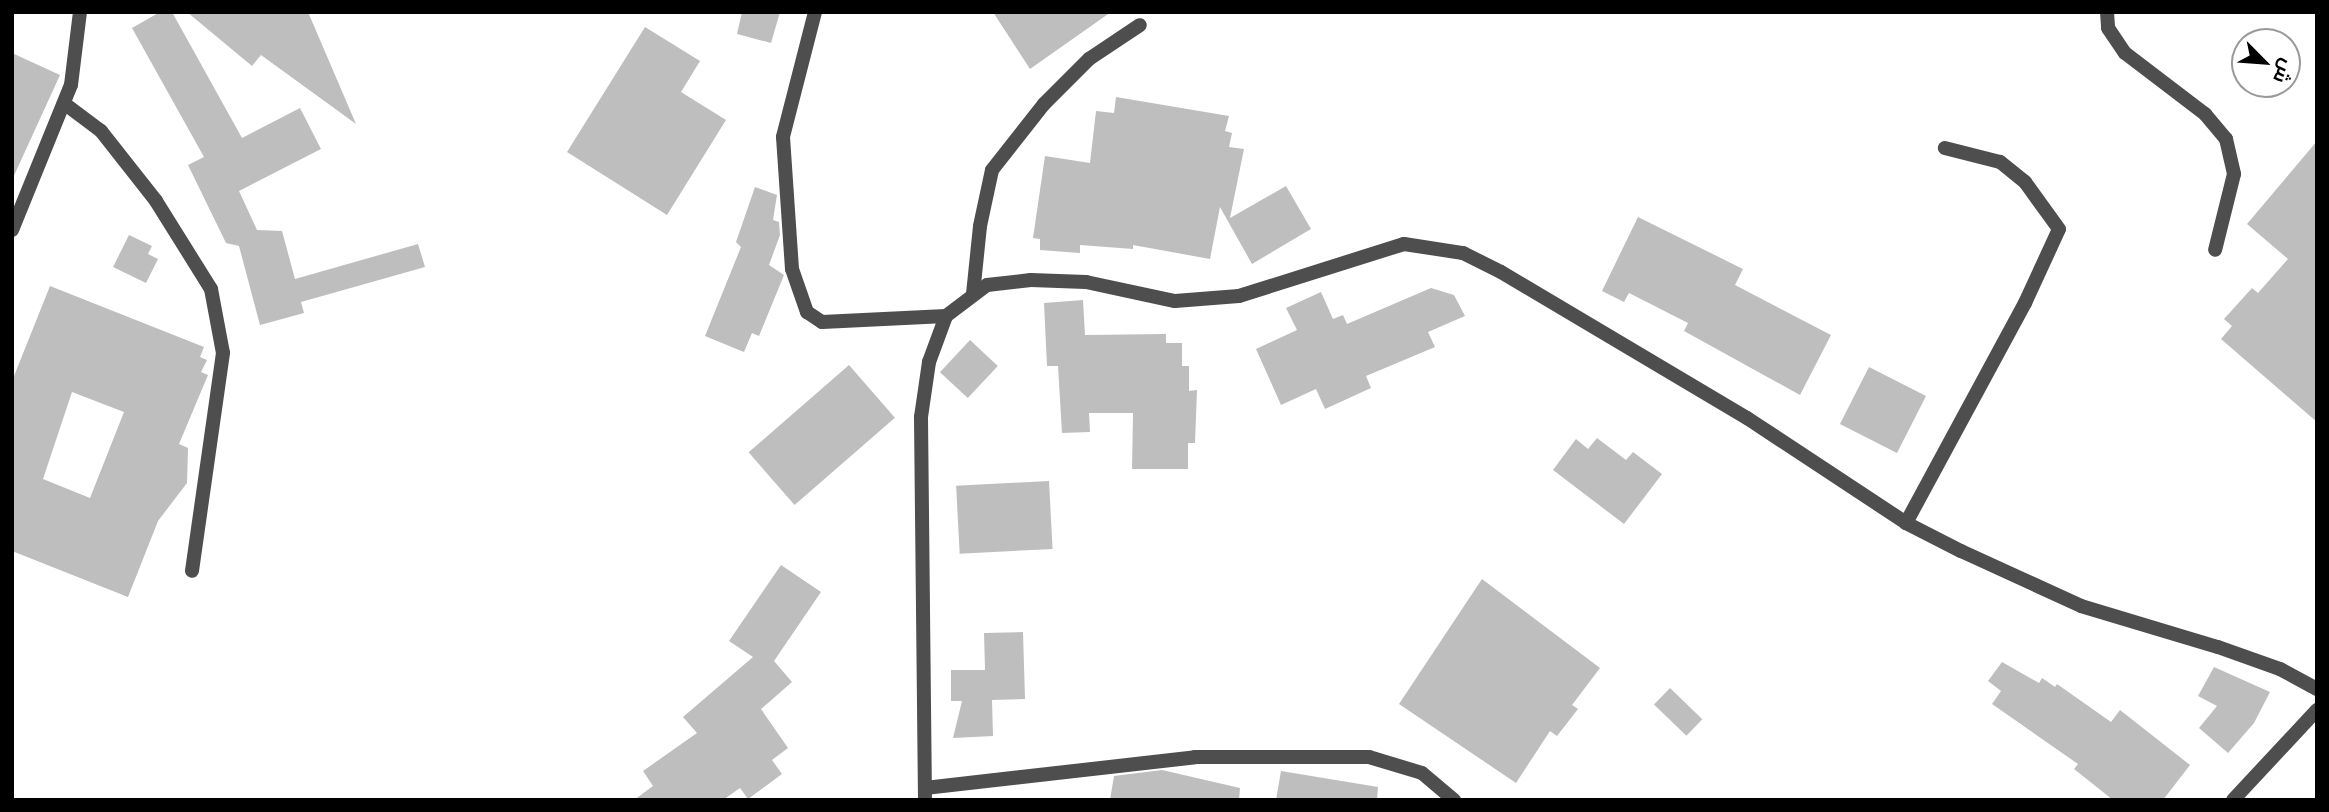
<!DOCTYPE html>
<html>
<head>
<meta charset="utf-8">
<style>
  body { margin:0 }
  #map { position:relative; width:2329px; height:812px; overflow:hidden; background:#fff; font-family:Figtree,Cairo,sans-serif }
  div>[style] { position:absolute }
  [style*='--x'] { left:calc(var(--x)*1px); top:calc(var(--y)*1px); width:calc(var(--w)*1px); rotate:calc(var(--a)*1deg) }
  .building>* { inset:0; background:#bebebe; transform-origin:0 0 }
  .minor>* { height:14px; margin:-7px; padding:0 7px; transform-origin:7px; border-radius:7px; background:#4e4e4e }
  span { translate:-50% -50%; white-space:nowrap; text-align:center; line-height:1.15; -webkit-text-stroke:5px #fff; paint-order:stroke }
  .frame { position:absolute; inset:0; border:14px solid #000; pointer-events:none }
  .north { position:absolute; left:2231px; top:28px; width:70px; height:70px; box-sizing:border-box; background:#fff; border:2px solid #999; border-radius:50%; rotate:115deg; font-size:19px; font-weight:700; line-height:28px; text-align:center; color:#000 }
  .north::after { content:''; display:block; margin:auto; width:24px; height:32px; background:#000; clip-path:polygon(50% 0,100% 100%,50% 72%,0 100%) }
</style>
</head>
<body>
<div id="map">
  <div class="building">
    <div style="clip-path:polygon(160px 12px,172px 12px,242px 138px,300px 108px,321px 149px,239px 191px,257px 230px,282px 231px,295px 279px,418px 244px,425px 267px,301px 302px,304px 313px,260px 325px,239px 246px,226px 243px,188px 165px,204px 157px,132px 28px)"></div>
    <div style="clip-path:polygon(187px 12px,308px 12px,356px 124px,261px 55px,252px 66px)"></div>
    <div style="clip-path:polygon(742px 12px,780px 12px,771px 43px,737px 34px)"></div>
    <div style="clip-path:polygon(993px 12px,1111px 12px,1030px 69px)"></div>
    <div style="clip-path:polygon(645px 27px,700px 61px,681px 92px,726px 120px,667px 215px,567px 152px)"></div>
    <div style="clip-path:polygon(12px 53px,60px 75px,12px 180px)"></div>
    <div style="clip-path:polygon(1116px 97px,1229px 116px,1225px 131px,1232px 133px,1229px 147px,1244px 149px,1230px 218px,1286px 186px,1311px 229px,1252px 264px,1220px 207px,1210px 259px,1133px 245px,1133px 249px,1080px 245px,1080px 253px,1040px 250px,1040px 239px,1033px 238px,1045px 156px,1090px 163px,1096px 111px,1114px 113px)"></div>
    <div style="clip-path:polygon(2317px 141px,2317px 422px,2221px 339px,2232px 326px,2224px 319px,2252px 288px,2258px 293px,2288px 259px,2247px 224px)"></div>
    <div style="clip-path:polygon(755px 187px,777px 195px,773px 220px,779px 222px,780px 235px,769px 265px,784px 275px,759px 336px,752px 333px,744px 352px,705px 336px,741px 247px,736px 242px)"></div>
    <div style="clip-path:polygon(1638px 217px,1743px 269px,1735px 285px,1831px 335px,1800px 395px,1684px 331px,1688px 323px,1629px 293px,1624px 302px,1602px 291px)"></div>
    <div style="clip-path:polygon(129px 235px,152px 246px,148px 254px,158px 259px,146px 283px,113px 267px)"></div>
    <div style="clip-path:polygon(evenodd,50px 286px,204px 347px,200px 357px,207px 360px,201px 372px,208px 375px,179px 444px,188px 448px,187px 483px,158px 521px,128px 597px,12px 551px,12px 381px,50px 286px,72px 392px,124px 412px,90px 498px,43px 479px,72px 392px)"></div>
    <div style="clip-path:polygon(1431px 288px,1454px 295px,1465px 316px,1428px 332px,1435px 347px,1366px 376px,1371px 388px,1325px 409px,1316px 389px,1281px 405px,1256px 349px,1297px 330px,1286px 308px,1321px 292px,1333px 319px,1343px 315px,1347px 324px)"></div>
    <div style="clip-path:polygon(1083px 300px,1085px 335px,1166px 334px,1166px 343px,1182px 343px,1182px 366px,1189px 366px,1189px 391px,1197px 390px,1195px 443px,1188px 443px,1188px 469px,1132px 469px,1133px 413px,1089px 413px,1090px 432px,1062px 433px,1058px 366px,1047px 366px,1044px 303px)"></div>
    <div style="left:970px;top:340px;width:38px;height:44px;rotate:43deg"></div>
    <div style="left:849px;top:365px;width:70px;height:133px;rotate:49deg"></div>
    <div style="left:1869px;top:367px;width:64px;height:64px;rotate:27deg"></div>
    <div style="clip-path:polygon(1597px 438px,1626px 460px,1633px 452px,1662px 474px,1624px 524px,1553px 470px,1576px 439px,1588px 449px)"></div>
    <div style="left:1049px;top:481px;width:68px;height:93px;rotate:87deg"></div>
    <div style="clip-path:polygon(781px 565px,821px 592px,774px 661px,792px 682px,761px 709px,788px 748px,772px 760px,782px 774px,748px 799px,740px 788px,723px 800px,634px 800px,653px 786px,643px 771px,697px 733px,683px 717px,753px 657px,729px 641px)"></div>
    <div style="clip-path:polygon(1482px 579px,1600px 668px,1572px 705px,1578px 709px,1557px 736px,1550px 731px,1516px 783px,1399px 704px)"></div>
    <div style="clip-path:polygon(1023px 632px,1025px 699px,992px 700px,993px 736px,953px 738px,962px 701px,951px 701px,951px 670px,985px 670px,984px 633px)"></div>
    <div style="clip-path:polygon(2002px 662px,2039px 683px,2042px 678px,2055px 687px,2057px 684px,2111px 722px,2120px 710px,2190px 765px,2163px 800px,2113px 800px,2074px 769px,2078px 764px,1992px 704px,2001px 691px,1988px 681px)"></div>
    <div style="clip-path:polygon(2214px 667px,2270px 692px,2254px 723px,2228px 753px,2199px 728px,2217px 706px,2198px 696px)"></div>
    <div style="left:1670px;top:688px;width:45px;height:23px;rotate:44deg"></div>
    <div style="clip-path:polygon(1162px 770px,1240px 788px,1239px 800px,1110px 800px,1114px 776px)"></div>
    <div style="clip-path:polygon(1281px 771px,1378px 787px,1377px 800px,1276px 800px)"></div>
  </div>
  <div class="minor">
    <div style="--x:815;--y:12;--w:129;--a:104.4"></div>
    <div style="--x:783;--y:137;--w:132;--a:86.1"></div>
    <div style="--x:792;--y:269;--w:46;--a:70.8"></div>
    <div style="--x:807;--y:312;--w:18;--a:34"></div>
    <div style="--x:822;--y:322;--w:124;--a:-2.8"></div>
    <div style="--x:2107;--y:12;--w:16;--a:86"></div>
    <div style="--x:2108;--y:28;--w:30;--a:56"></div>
    <div style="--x:2125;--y:53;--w:101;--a:37.3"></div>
    <div style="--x:2205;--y:114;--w:33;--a:50"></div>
    <div style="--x:2226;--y:139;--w:36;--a:77"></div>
    <div style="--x:2234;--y:174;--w:78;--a:104"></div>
    <div style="--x:65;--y:104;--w:45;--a:36.9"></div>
    <div style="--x:101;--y:131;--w:89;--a:51.8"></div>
    <div style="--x:156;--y:201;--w:104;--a:58"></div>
    <div style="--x:211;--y:289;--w:65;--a:79.4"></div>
    <div style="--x:223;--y:353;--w:220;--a:98.1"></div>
    <div style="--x:12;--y:230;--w:157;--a:-67.9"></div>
    <div style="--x:71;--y:85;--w:74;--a:-83"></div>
    <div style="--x:973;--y:294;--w:68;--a:-84.1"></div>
    <div style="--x:980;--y:226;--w:57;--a:-77.9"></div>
    <div style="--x:992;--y:170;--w:84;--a:-51.8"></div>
    <div style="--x:1044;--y:104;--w:64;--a:-45"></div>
    <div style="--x:1089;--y:59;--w:61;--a:-33.7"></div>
    <div style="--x:1906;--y:523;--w:250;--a:-61.6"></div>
    <div style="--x:2025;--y:303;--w:81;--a:-65.3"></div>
    <div style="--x:2059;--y:229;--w:58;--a:-125.9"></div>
    <div style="--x:2025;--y:182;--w:32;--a:-141"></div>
    <div style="--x:2000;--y:162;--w:57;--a:-165.7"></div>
    <div style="--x:925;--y:788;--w:272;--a:-6.5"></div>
    <div style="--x:1195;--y:757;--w:174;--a:0"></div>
    <div style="--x:1369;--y:757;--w:55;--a:16.8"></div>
    <div style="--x:1422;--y:773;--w:42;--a:40.2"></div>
    <div style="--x:925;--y:800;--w:383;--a:-90.6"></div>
    <div style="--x:921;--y:417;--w:56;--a:-81.7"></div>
    <div style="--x:929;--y:362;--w:49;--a:-69.7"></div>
    <div style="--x:946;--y:316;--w:51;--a:-37.1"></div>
    <div style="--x:987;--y:285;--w:44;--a:-6.5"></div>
    <div style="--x:1031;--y:280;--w:55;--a:2.1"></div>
    <div style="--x:1086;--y:282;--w:91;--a:12.1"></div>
    <div style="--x:1175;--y:301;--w:64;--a:-4.5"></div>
    <div style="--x:1239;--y:296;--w:173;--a:-17.5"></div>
    <div style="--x:1404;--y:244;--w:60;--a:8.7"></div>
    <div style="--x:1463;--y:253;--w:42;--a:26.6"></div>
    <div style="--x:1501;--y:272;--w:286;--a:30.7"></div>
    <div style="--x:1747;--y:418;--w:191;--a:33.4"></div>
    <div style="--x:1906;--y:523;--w:62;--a:27"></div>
    <div style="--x:1961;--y:551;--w:132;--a:24.6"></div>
    <div style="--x:2081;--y:606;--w:143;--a:16.7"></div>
    <div style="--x:2218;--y:647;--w:66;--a:19.5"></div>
    <div style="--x:2280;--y:669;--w:42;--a:28.4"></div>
    <div style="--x:2233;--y:800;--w:123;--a:-47"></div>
  </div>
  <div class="frame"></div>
  <div class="north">ش</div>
</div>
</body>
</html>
